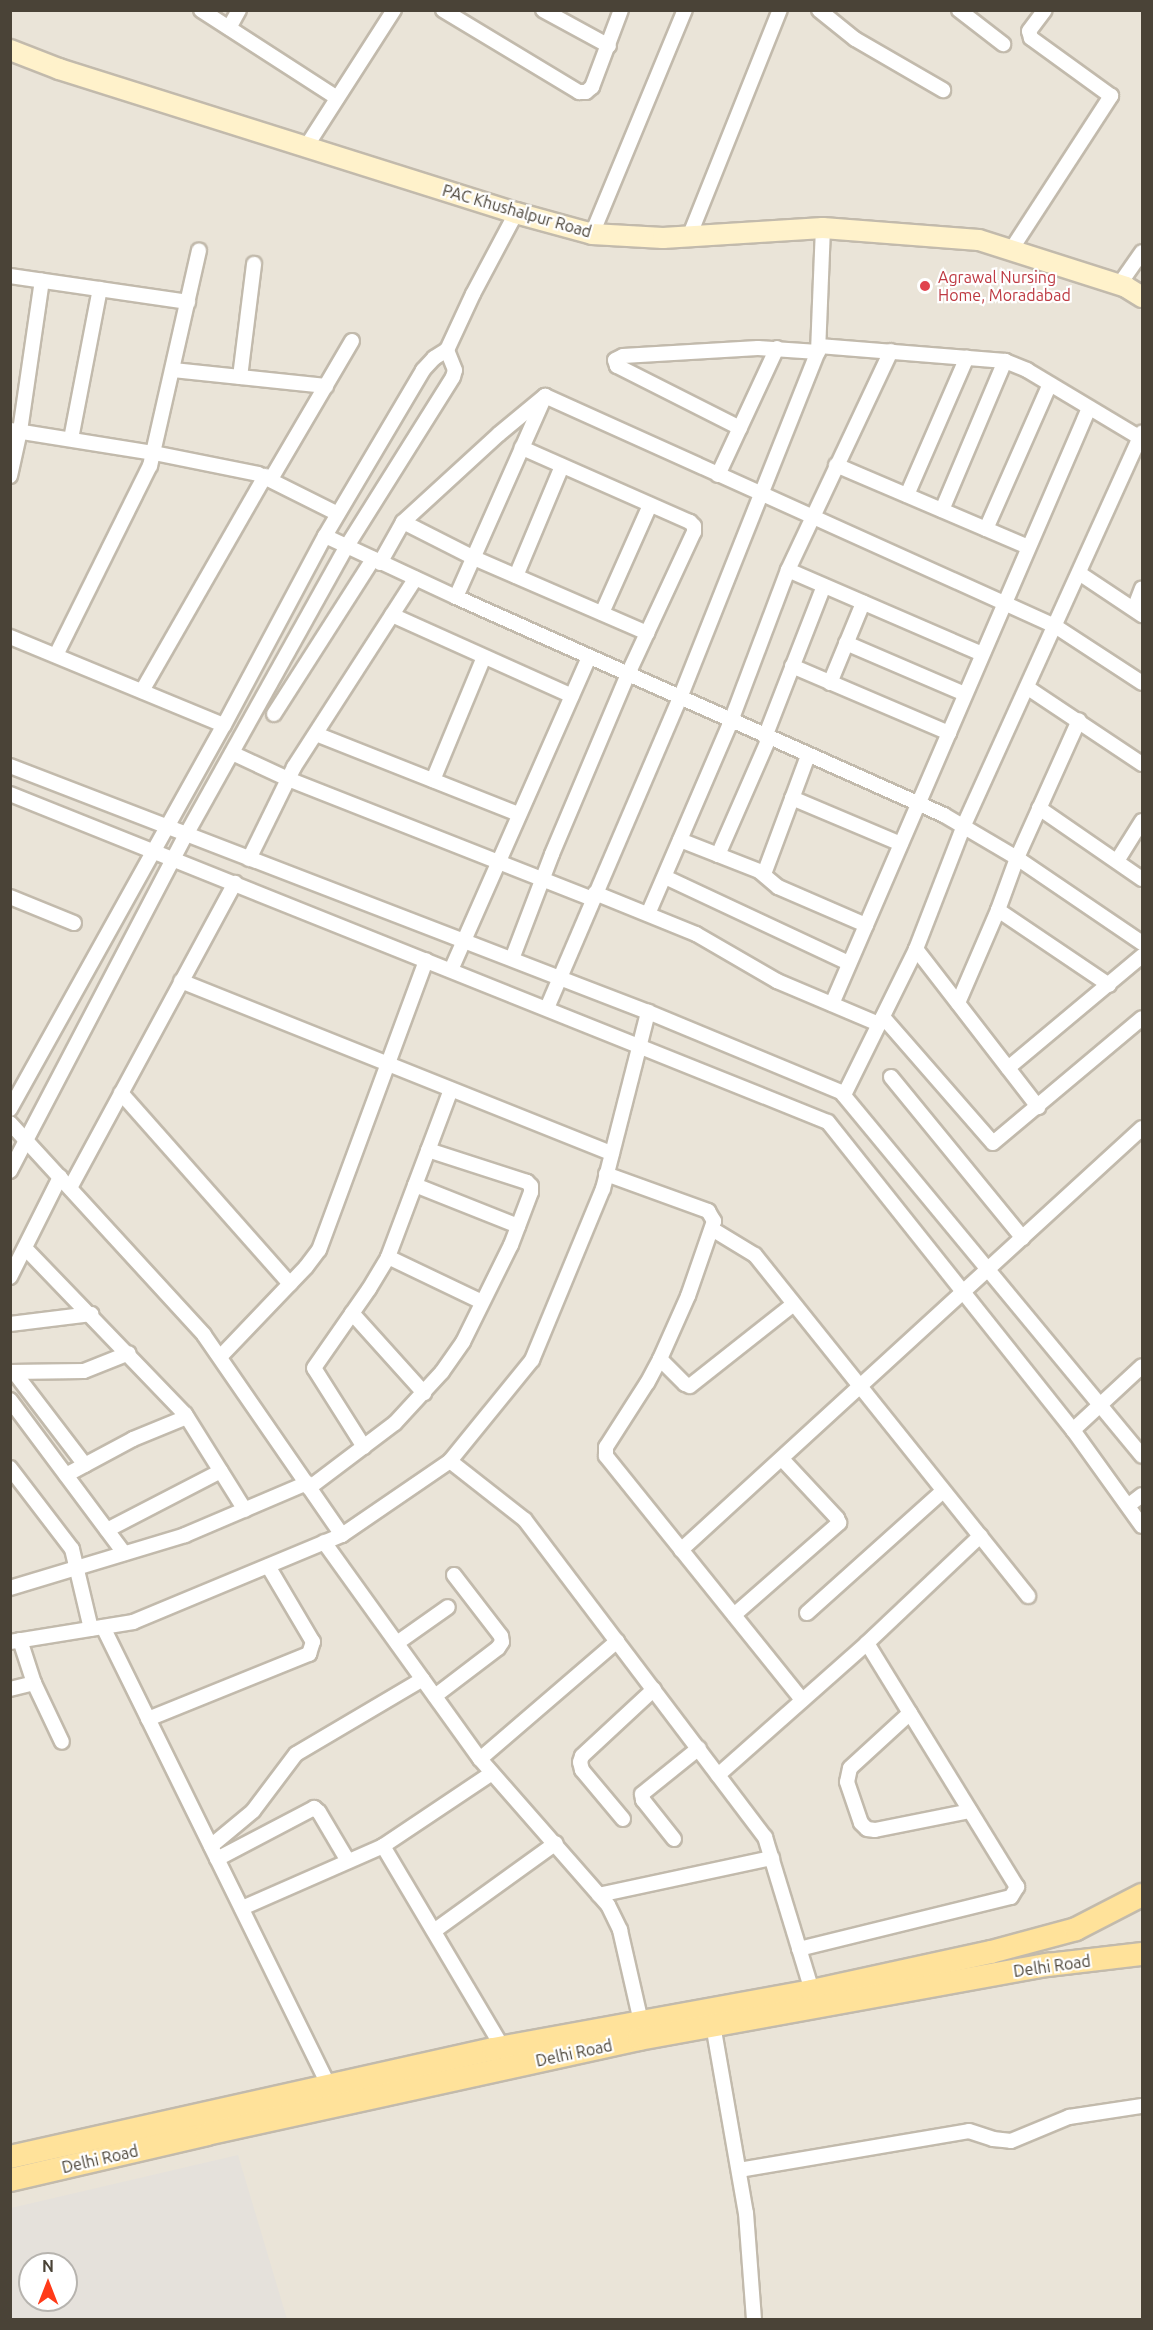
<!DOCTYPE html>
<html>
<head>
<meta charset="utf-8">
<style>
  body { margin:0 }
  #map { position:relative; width:1153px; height:2330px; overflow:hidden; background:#f6f2ea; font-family:Ubuntu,sans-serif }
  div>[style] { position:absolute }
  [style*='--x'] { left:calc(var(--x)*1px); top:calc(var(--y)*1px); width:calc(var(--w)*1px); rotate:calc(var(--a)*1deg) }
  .residential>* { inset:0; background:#eae4d8 }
  .industrial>* { inset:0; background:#e5e1db }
  .roads { filter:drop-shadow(2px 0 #c2baac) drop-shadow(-2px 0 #c2baac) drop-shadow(0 2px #c2baac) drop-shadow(0 -2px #c2baac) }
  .minor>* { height:14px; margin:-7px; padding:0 7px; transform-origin:7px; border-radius:7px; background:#fff }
  .secondary>* { height:20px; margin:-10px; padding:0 10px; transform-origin:10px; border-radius:10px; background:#fff2cb }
  .primary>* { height:22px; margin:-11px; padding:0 11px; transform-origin:11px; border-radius:11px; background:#ffe29a }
  .dots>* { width:16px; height:16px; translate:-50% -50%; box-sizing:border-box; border:3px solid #fff; border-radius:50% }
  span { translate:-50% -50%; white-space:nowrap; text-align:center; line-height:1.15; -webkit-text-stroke:4.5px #fff; paint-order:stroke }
  .street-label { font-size:16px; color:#4a4337 }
  .health-label { font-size:16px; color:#be3a42 }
  .left { translate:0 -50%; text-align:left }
  .frame { position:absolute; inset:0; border:12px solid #4a4337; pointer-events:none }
  .north { position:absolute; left:18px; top:2252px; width:60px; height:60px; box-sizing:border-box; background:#fff; border:2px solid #b7b4af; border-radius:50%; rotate:0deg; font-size:16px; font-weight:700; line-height:24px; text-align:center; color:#4a4337 }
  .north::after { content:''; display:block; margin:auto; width:21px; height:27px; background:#ff3a18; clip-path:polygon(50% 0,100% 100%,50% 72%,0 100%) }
</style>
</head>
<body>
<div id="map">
  <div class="residential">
    <div style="clip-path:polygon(evenodd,11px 11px,1142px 11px,1142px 2319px,11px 2320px,11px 11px,30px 2264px,66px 2264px,66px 2300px,30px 2300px,30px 2264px)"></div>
  </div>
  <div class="industrial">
    <div style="clip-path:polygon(evenodd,238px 2155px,287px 2319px,11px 2319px,11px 2208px,238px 2155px,30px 2264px,66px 2264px,66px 2300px,30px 2300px,30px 2264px)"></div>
  </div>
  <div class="roads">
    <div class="minor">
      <div style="--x:201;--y:10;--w:162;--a:32.9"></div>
      <div style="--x:443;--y:10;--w:159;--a:31.1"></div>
      <div style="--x:579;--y:92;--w:7;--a:0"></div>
      <div style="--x:586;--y:92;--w:8;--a:-40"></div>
      <div style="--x:592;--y:87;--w:82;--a:-69.4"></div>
      <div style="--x:543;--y:10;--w:75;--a:28.6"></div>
      <div style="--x:819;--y:10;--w:46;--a:38.9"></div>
      <div style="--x:855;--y:39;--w:102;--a:30.1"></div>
      <div style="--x:959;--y:10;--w:56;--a:37.7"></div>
      <div style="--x:229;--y:28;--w:21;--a:-61"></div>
      <div style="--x:306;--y:147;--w:163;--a:-57.3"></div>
      <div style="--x:592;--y:234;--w:243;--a:-67.5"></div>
      <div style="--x:689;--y:237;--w:245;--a:-68.2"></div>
      <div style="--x:1011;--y:250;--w:184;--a:-57"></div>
      <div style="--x:1111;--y:96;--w:99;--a:-144.1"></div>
      <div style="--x:1031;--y:38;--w:7;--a:-106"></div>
      <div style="--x:1029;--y:31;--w:26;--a:-53"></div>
      <div style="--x:10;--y:276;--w:180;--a:8.3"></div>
      <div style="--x:1119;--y:285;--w:40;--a:-55.1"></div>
      <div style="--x:819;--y:346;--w:187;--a:4.6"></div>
      <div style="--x:1005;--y:361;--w:24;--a:22"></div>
      <div style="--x:1027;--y:370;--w:132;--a:31"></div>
      <div style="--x:173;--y:370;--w:154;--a:6"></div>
      <div style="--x:240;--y:377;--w:114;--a:-82.9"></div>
      <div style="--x:740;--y:428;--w:138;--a:-153.2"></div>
      <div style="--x:617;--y:366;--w:6;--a:-108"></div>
      <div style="--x:615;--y:360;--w:9;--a:-27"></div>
      <div style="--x:623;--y:356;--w:135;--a:-3.4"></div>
      <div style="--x:758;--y:348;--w:60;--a:3.8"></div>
      <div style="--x:10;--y:430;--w:146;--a:9.1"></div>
      <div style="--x:154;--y:453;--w:106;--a:11.4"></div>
      <div style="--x:258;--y:474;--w:89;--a:26.6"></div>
      <div style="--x:71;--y:439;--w:153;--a:-79.1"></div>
      <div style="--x:836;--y:465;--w:209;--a:23.1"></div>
      <div style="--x:718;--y:475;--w:140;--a:-65.1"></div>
      <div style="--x:10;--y:476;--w:46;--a:-77.5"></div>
      <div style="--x:20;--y:431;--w:152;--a:-81.7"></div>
      <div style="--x:271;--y:479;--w:160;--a:-59.6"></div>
      <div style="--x:907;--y:495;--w:150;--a:-66.5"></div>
      <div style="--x:942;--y:510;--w:162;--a:-67.1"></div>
      <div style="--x:403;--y:522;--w:80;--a:26.9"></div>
      <div style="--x:474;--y:558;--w:189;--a:23.4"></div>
      <div style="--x:986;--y:529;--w:158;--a:-66.2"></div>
      <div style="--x:325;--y:536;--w:145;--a:25"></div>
      <div style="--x:456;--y:597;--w:534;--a:24.07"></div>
      <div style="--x:944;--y:815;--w:85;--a:30.5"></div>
      <div style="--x:1017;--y:858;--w:151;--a:34.2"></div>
      <div style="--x:380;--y:563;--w:47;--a:-60.7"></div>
      <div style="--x:403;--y:522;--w:130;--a:-42.5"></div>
      <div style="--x:499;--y:434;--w:60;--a:-39.6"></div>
      <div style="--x:545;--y:396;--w:559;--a:24.27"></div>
      <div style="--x:1055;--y:626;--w:104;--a:33.2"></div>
      <div style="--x:788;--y:570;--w:211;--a:23.4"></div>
      <div style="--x:1079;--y:573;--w:76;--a:33.7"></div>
      <div style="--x:516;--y:576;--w:119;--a:-67.3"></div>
      <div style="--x:456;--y:597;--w:220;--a:-66.1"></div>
      <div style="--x:1134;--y:609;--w:22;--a:-69"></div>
      <div style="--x:602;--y:613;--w:118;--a:-66"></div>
      <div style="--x:392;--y:615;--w:197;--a:24.2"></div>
      <div style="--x:10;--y:637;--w:231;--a:22.4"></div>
      <div style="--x:846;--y:643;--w:129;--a:23.2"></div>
      <div style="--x:56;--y:655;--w:211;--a:-63.6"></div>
      <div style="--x:150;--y:466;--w:221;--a:-77.2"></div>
      <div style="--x:792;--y:666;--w:171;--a:23.1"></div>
      <div style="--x:830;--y:683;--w:87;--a:-67.6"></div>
      <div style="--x:1028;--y:688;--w:137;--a:33.7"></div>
      <div style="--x:142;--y:691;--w:248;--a:-60.2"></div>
      <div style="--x:274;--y:714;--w:184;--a:-57.4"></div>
      <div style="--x:316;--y:734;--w:217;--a:21.6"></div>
      <div style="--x:765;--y:737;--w:162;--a:-68.7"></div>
      <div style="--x:232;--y:753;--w:62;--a:24.9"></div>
      <div style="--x:288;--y:779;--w:328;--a:21.5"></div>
      <div style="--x:10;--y:766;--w:684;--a:21.09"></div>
      <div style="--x:648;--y:1012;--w:209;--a:22.5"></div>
      <div style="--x:841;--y:1092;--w:472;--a:50.4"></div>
      <div style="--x:433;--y:780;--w:133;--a:-67.5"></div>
      <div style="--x:10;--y:794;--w:881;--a:21.85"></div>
      <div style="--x:828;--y:1122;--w:394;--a:51.5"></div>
      <div style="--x:1073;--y:1430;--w:118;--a:54.3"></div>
      <div style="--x:792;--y:798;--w:118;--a:22.9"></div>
      <div style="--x:1039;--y:808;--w:125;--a:34.6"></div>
      <div style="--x:680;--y:840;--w:85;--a:21.4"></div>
      <div style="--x:759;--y:871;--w:25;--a:40"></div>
      <div style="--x:778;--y:887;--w:96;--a:23.4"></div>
      <div style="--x:718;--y:855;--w:128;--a:-66.4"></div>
      <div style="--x:249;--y:859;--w:102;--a:-63.9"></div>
      <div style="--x:294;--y:767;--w:224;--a:-57.2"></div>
      <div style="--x:1117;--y:861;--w:47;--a:-58"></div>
      <div style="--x:764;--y:874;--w:126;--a:-69.6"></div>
      <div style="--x:665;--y:877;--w:203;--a:25.1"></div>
      <div style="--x:595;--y:893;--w:109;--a:22.1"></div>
      <div style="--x:696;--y:934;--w:94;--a:30.1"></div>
      <div style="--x:777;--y:981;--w:111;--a:22.9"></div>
      <div style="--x:10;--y:897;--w:69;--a:22.1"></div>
      <div style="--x:998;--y:910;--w:134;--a:34"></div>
      <div style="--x:648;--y:914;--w:210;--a:-66.7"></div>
      <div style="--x:731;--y:721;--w:161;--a:-69.3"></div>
      <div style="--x:788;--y:570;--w:242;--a:-64.8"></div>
      <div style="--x:916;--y:949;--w:200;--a:52.3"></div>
      <div style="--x:512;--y:959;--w:112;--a:-69.1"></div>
      <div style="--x:552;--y:854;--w:195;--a:-67.1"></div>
      <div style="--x:628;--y:674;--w:157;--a:-65.1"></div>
      <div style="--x:694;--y:532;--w:6;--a:-90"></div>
      <div style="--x:694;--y:526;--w:6;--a:-135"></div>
      <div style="--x:690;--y:522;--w:184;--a:-156.2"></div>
      <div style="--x:451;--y:970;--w:342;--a:-66.2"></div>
      <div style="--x:181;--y:981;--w:464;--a:21.8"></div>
      <div style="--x:958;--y:1003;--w:101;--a:-66.7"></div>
      <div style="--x:998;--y:910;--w:55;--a:-69.9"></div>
      <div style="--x:1017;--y:858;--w:151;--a:-65.8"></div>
      <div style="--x:832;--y:1004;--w:649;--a:-66.67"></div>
      <div style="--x:547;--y:1008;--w:337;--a:-66.8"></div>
      <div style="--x:680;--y:698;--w:373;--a:-68.3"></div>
      <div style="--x:818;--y:352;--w:124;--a:-87.7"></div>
      <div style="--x:883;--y:1017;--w:167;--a:48.9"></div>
      <div style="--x:993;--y:1143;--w:194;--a:-40"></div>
      <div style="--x:1008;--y:1068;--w:175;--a:-39.9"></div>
      <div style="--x:891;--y:1077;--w:208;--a:50.7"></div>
      <div style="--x:121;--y:1093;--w:255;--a:48.5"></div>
      <div style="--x:844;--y:1095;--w:163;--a:-63.7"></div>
      <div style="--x:916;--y:949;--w:133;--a:-68.8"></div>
      <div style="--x:964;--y:825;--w:431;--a:-65.6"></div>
      <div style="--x:10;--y:1109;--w:440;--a:-60.9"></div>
      <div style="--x:224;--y:725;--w:214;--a:-61.9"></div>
      <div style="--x:325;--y:536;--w:193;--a:-59.4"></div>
      <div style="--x:423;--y:370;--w:16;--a:-47"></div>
      <div style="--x:434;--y:358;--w:15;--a:-32"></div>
      <div style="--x:447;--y:350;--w:62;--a:-65.1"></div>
      <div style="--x:473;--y:294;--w:92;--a:-62"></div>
      <div style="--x:10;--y:1123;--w:287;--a:47.5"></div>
      <div style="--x:204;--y:1335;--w:243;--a:55.4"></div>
      <div style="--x:10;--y:1171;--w:379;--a:-62.4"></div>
      <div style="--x:186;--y:835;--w:331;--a:-60.9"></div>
      <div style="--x:347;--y:546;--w:199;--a:-57.9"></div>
      <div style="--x:453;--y:377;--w:7;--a:-74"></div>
      <div style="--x:455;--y:370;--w:22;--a:-112"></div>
      <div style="--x:606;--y:1174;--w:109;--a:19.9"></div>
      <div style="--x:708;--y:1211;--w:12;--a:59"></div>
      <div style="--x:714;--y:1221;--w:79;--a:109.1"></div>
      <div style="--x:688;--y:1296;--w:69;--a:114"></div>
      <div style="--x:660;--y:1359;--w:27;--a:118"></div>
      <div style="--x:647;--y:1383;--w:76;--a:122.6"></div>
      <div style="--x:606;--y:1447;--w:9;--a:90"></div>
      <div style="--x:606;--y:1456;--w:313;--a:51.2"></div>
      <div style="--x:415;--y:1185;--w:111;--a:21.7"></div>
      <div style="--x:70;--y:1188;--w:347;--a:-61.6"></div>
      <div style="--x:712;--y:1229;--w:50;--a:31.2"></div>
      <div style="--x:755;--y:1255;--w:437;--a:51.3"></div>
      <div style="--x:25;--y:1248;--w:231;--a:46.1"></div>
      <div style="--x:185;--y:1414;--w:113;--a:58"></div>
      <div style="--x:388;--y:1257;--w:104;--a:25.6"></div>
      <div style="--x:10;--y:1277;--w:112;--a:-63.4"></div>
      <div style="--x:352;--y:1313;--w:108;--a:48"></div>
      <div style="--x:10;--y:1324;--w:82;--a:-7"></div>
      <div style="--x:220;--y:1357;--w:124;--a:-46.3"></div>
      <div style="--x:306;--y:1267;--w:21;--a:-53"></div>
      <div style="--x:319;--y:1250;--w:309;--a:-69.7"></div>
      <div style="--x:660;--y:1359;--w:35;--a:45"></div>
      <div style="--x:685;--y:1384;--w:5;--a:22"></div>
      <div style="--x:690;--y:1386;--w:132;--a:-38.3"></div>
      <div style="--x:10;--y:1372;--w:74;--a:-0.8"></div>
      <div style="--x:84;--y:1371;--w:48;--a:-21.8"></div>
      <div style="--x:14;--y:1372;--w:117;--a:52.6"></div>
      <div style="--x:10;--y:1400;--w:191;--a:53.3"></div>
      <div style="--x:1073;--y:1430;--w:94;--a:-42.8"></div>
      <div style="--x:364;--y:1447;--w:93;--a:-122.3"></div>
      <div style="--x:314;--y:1368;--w:96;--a:-55.2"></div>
      <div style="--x:369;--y:1289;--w:37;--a:-59"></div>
      <div style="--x:388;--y:1257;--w:179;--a:-69.4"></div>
      <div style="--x:450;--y:1461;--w:95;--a:38.2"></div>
      <div style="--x:525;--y:1520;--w:398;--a:52.9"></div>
      <div style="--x:765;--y:1837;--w:161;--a:73"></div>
      <div style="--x:10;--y:1468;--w:102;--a:52.6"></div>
      <div style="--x:72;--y:1549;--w:82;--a:76.6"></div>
      <div style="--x:66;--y:1475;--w:76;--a:-28.2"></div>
      <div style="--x:133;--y:1439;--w:58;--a:-22.2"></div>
      <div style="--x:309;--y:1488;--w:108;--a:-37.1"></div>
      <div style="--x:395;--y:1423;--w:69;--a:-47.3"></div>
      <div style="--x:442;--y:1372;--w:37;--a:-55"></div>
      <div style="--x:463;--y:1342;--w:108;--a:-63.7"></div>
      <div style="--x:511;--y:1245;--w:57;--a:-69.3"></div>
      <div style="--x:531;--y:1192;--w:6;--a:-90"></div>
      <div style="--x:531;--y:1186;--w:6;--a:-135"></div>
      <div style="--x:527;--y:1182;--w:104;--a:-162.1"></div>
      <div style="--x:1129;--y:1505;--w:16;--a:-38"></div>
      <div style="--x:107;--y:1530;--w:128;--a:-27.4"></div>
      <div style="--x:324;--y:1542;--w:267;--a:54.3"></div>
      <div style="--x:480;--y:1759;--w:194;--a:48.8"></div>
      <div style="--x:608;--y:1905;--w:28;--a:64"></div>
      <div style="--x:620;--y:1930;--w:94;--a:77.1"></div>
      <div style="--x:681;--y:1550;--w:625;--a:-42.47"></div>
      <div style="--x:10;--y:1588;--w:183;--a:-16.8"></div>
      <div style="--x:185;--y:1535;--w:133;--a:-23.1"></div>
      <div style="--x:807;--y:1613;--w:183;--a:-41.9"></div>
      <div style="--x:734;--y:1615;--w:140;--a:-41.2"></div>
      <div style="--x:839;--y:1523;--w:5;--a:-112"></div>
      <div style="--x:837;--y:1518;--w:81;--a:-133"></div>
      <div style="--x:103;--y:1627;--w:512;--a:63.79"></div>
      <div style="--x:20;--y:1640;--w:45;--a:72"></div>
      <div style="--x:34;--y:1683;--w:65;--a:64.6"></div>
      <div style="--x:10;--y:1642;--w:125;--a:-9.2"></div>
      <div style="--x:133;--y:1622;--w:226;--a:-22.6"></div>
      <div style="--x:342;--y:1535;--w:131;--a:-34.4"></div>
      <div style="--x:450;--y:1461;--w:130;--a:-50.9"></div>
      <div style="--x:532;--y:1360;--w:185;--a:-67.5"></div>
      <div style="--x:603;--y:1189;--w:183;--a:-75.7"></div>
      <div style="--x:397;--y:1643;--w:62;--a:-35.2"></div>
      <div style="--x:10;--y:1689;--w:25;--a:-14"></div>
      <div style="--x:435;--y:1696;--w:79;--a:-37.3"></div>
      <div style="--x:498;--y:1648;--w:7;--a:-56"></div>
      <div style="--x:502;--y:1642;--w:6;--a:-99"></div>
      <div style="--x:501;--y:1636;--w:77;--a:-127.6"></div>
      <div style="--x:910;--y:1713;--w:81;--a:137.5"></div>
      <div style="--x:850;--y:1768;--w:14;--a:102"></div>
      <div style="--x:847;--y:1782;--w:43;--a:71.1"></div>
      <div style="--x:861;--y:1823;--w:8;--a:45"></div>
      <div style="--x:867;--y:1829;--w:8;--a:7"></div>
      <div style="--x:875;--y:1830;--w:97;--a:-11.3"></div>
      <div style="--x:148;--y:1719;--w:174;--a:-22"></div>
      <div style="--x:309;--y:1654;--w:13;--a:-72"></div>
      <div style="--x:313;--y:1642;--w:88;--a:-120.6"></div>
      <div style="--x:480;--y:1759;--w:181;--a:-40.7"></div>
      <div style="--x:718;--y:1775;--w:199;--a:-41.5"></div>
      <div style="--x:867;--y:1643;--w:156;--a:-43.4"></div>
      <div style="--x:623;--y:1819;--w:64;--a:-129.9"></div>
      <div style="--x:582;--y:1770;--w:8;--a:-104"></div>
      <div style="--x:580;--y:1762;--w:6;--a:-72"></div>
      <div style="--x:582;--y:1756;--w:98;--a:-42.9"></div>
      <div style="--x:674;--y:1839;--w:50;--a:-128.5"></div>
      <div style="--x:643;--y:1800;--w:6;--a:-99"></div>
      <div style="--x:642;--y:1794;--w:73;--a:-38.9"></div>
      <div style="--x:211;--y:1846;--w:55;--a:-39.8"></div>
      <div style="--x:253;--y:1811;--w:71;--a:-53"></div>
      <div style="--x:296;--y:1754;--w:147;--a:-30.6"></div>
      <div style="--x:383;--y:1846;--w:235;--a:59.3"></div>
      <div style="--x:217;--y:1859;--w:110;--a:-27.7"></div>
      <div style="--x:314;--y:1808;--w:6;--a:39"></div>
      <div style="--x:319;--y:1812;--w:57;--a:59.4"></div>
      <div style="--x:599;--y:1895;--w:177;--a:-12.1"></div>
      <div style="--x:242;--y:1908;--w:154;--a:-23.7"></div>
      <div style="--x:383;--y:1846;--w:131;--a:-33.8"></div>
      <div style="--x:434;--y:1931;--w:150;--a:-35.8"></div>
      <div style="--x:799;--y:1949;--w:218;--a:-13.8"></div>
      <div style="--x:1011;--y:1897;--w:12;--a:-59"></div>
      <div style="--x:1017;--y:1887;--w:286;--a:-121.6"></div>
      <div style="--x:712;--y:2019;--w:197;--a:80.1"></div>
      <div style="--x:746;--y:2213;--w:107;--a:85.7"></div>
      <div style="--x:739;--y:2170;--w:233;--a:-9.6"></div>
      <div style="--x:969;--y:2131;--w:25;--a:18"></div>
      <div style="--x:993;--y:2139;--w:18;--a:6"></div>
      <div style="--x:1011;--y:2141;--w:63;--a:-22.5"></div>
      <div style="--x:1069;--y:2117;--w:74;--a:-8.6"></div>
    </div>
    <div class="secondary">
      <div style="--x:10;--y:50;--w:53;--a:21.2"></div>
      <div style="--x:59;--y:69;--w:479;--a:17.5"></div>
      <div style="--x:516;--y:213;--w:79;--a:15.4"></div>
      <div style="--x:592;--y:234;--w:71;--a:3.2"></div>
      <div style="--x:663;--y:238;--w:160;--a:-3.6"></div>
      <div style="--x:823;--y:228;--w:156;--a:4.4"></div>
      <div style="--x:979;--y:240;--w:154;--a:17.7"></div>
      <div style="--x:1126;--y:287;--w:19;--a:32"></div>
    </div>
    <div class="primary">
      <div style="--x:10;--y:2157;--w:495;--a:-12.6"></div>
      <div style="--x:493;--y:2049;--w:324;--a:-10.3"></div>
      <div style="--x:812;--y:1991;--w:183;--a:-12.3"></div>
      <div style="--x:991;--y:1952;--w:88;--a:-15.1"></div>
      <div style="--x:1076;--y:1929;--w:74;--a:-27.3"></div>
      <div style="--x:10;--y:2180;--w:202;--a:-13.1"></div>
      <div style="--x:207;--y:2134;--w:442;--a:-12.4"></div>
      <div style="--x:639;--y:2039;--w:416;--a:-10.3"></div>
      <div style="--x:1048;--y:1965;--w:95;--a:-6.7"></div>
    </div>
  </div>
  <div class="dots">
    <div style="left:925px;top:286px;background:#e0444e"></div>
  </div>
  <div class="street-label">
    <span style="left:517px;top:211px;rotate:16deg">PAC Khushalpur Road</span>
    <span style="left:1052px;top:1966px;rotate:-8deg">Delhi Road</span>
    <span style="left:574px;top:2053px;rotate:-12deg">Delhi Road</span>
    <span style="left:100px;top:2159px;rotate:-13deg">Delhi Road</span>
  </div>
  <div class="health-label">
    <span class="left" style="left:938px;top:286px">Agrawal Nursing<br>Home, Moradabad</span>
  </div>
  <div class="frame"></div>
  <div class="north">N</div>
</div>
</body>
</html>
